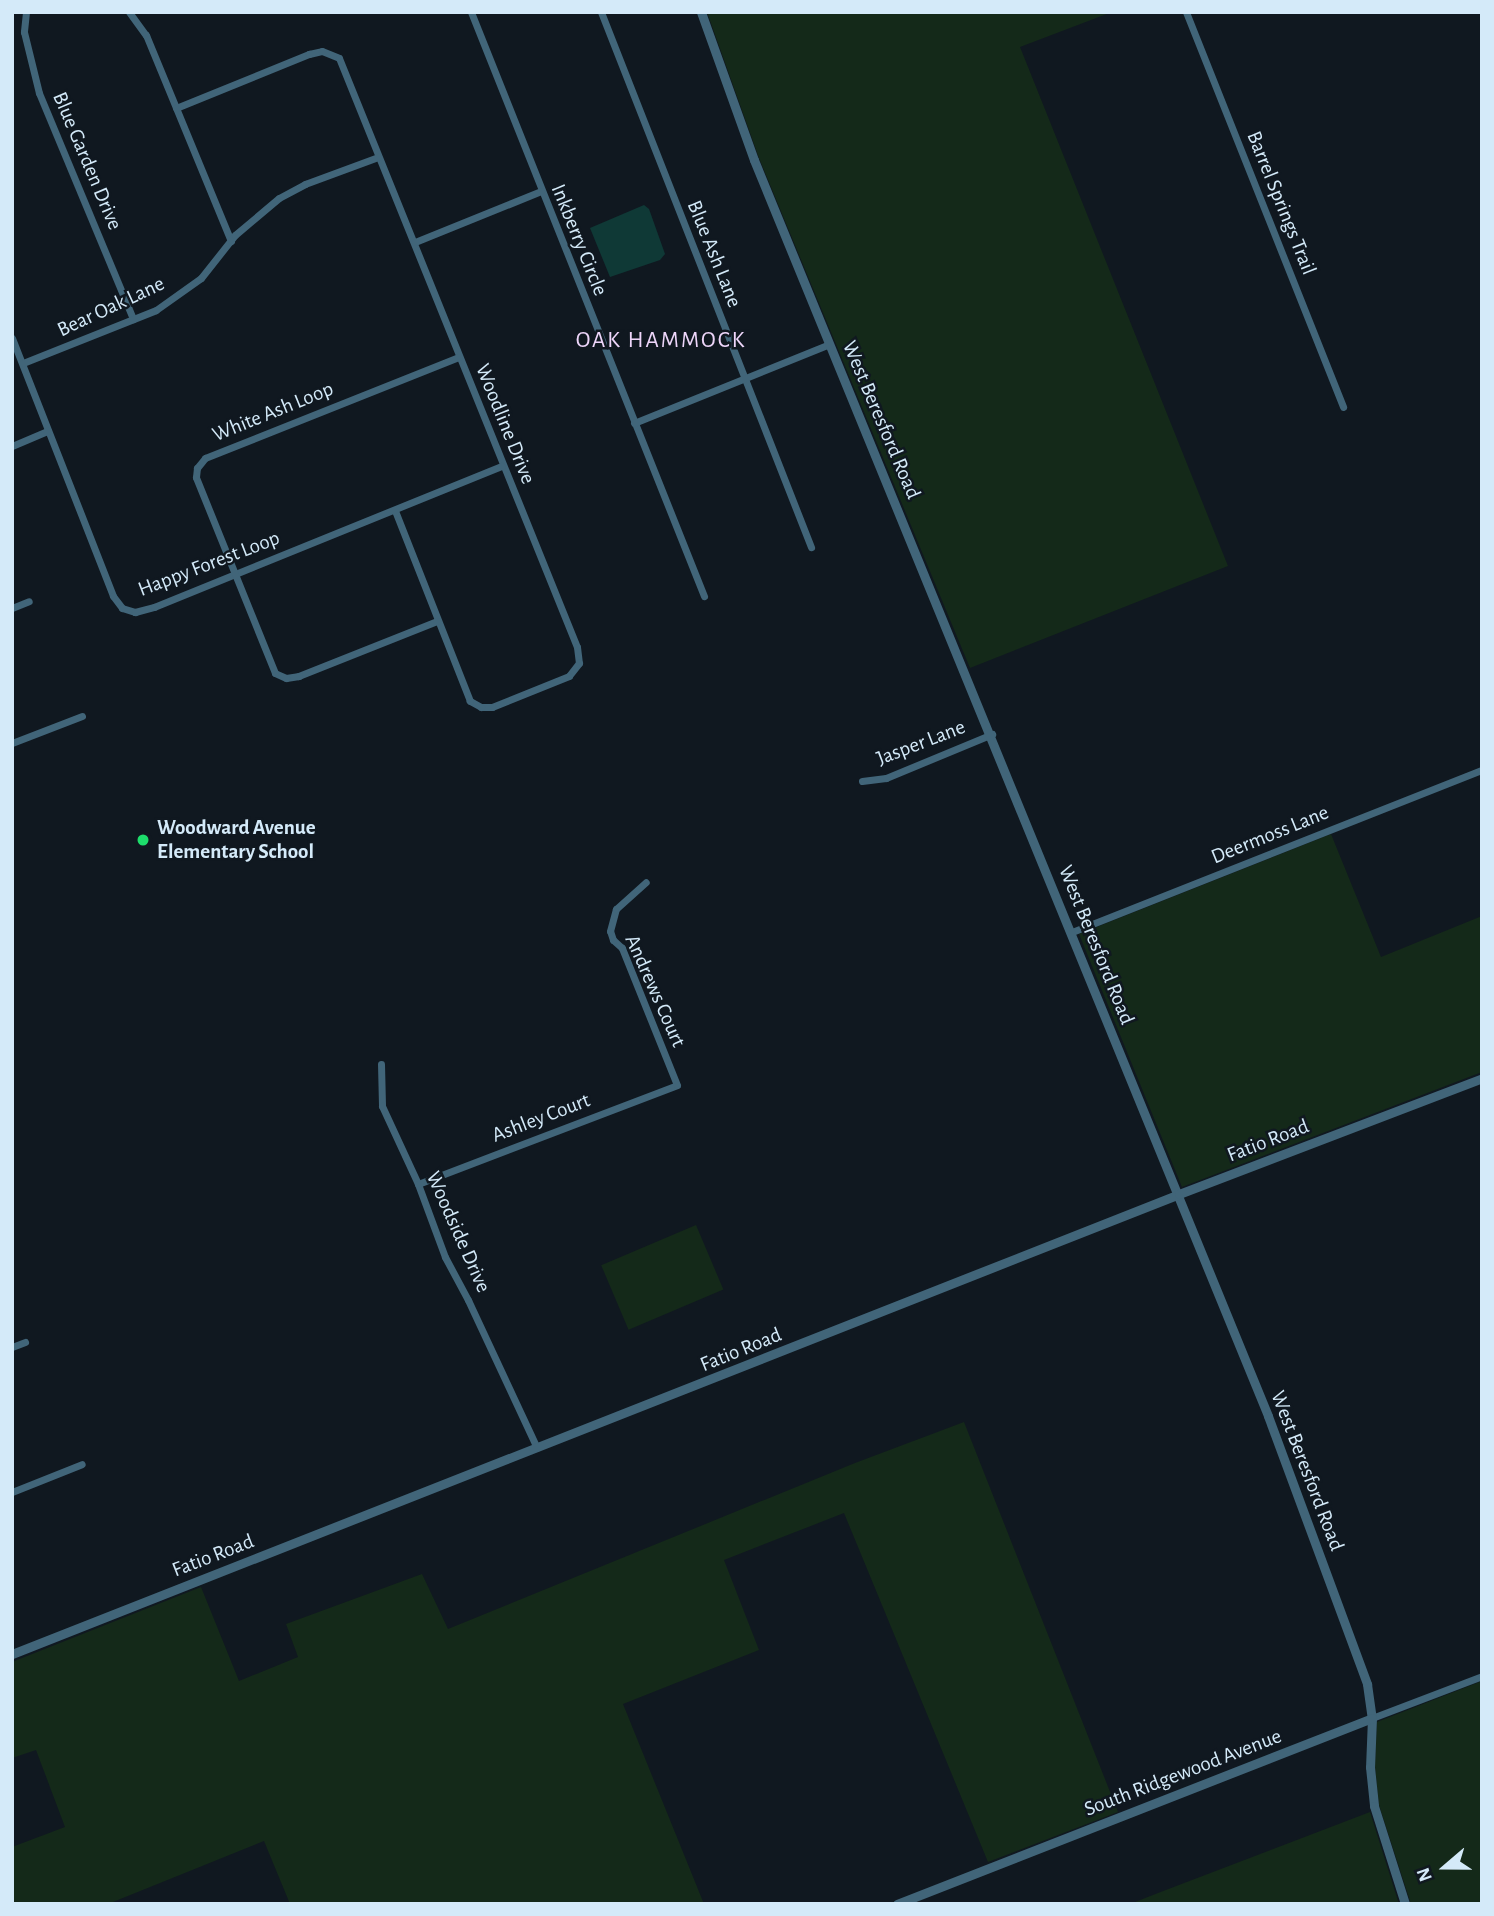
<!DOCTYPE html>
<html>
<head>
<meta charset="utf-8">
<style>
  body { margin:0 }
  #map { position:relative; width:1494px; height:1916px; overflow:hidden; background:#101820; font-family:"Alegreya Sans",sans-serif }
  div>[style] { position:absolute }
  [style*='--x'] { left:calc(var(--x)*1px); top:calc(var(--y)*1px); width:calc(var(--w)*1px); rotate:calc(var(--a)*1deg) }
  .green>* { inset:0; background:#142919; transform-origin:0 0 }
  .water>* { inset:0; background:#0f3936 }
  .minor>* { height:7px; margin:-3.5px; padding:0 3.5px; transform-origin:3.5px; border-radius:3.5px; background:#416579 }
  .tertiary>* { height:9px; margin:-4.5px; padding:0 4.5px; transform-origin:4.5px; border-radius:4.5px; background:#416579 }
  .dots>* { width:19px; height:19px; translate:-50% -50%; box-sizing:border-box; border:4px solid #101820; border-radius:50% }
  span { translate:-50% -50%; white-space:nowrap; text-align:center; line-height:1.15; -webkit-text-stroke:5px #101820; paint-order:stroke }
  .street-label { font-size:21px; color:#d4eaf9 }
  .poi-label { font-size:21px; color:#d4eaf9; font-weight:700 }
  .left { translate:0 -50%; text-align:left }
  .neighbourhood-label { font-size:23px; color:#eed6fa; letter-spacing:2px }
  .frame { position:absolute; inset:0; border:14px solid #d4eaf9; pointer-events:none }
  .north { position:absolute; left:1410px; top:1832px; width:70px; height:70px; -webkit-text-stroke:5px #101820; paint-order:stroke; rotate:250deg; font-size:19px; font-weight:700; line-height:28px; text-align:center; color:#d4eaf9 }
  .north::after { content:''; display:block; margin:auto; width:24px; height:32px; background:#d4eaf9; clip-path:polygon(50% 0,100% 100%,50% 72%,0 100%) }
</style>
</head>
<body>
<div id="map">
  <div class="green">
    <div style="clip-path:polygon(707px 12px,1112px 12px,1020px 47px,1228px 566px,970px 668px,759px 158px)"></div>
    <div style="clip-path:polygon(1331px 834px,1381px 957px,1482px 916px,1482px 1072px,1182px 1187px,1079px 934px)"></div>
    <div style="left:696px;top:1225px;width:70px;height:103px;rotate:67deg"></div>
    <div style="clip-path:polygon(964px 1422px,1118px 1812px,988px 1862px,844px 1513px,724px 1560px,759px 1650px,623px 1704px,704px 1904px,290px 1904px,264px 1841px,108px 1904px,12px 1904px,12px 1847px,65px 1827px,36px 1750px,12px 1758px,12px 1662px,201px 1587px,239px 1681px,298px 1657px,286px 1624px,422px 1574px,448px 1629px,855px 1463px)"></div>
    <div style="clip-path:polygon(1482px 1681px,1482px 1904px,1411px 1904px,1379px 1805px,1375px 1766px,1377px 1722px)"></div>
    <div style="clip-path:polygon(1370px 1812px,1399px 1904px,1130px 1904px,1158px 1893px)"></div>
  </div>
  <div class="water">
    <div style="clip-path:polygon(644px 205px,649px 209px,665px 254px,660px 260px,610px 277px,590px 228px)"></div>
  </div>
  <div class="minor">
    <div style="--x:26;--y:12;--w:20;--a:96"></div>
    <div style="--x:24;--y:32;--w:63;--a:76.2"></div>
    <div style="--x:39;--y:93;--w:245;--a:67.4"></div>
    <div style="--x:129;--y:12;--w:29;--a:54"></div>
    <div style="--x:146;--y:35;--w:223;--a:67.6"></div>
    <div style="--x:471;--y:12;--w:629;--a:68.25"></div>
    <div style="--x:601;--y:12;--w:575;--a:68.57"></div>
    <div style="--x:1186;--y:12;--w:425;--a:68.3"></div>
    <div style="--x:176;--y:108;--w:144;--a:-22.1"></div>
    <div style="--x:309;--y:54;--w:13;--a:-13"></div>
    <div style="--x:322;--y:51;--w:18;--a:22"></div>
    <div style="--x:339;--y:58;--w:635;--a:68"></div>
    <div style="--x:577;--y:647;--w:16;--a:83"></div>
    <div style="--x:579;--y:663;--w:16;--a:128"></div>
    <div style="--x:569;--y:676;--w:83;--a:158.1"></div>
    <div style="--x:492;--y:707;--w:11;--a:180"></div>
    <div style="--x:481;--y:707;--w:13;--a:-151"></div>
    <div style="--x:470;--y:701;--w:204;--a:-111.5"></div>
    <div style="--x:415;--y:242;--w:136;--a:-22"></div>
    <div style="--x:12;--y:338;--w:277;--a:68.6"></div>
    <div style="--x:113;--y:596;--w:15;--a:53"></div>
    <div style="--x:122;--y:608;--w:14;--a:17"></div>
    <div style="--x:135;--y:612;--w:20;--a:-15"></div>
    <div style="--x:154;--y:607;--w:375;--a:-22.1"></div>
    <div style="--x:23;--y:363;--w:143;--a:-21.7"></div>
    <div style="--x:156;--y:310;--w:55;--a:-35.4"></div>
    <div style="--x:201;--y:278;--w:55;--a:-51.7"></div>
    <div style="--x:235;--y:235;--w:57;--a:-40.1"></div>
    <div style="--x:279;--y:198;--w:30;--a:-28"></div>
    <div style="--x:305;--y:184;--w:78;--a:-20.3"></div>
    <div style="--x:634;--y:423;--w:211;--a:-22"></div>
    <div style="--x:12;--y:446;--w:39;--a:-23"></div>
    <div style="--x:12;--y:608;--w:18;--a:-22"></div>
    <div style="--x:437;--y:621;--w:149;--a:158.3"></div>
    <div style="--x:299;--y:676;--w:13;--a:171"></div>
    <div style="--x:286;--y:678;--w:12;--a:-156"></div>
    <div style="--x:275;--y:673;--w:211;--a:-112"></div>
    <div style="--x:196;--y:477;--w:9;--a:-84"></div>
    <div style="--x:197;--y:468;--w:13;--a:-51"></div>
    <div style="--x:205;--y:458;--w:273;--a:-21.7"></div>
    <div style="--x:12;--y:743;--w:75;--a:-21.1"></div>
    <div style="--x:862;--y:781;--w:24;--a:-7"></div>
    <div style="--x:886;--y:778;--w:115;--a:-22.5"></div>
    <div style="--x:1072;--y:932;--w:441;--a:-21.6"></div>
    <div style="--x:381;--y:1064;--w:42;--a:88.6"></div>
    <div style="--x:382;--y:1106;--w:86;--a:65.2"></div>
    <div style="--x:418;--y:1184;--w:78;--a:69.7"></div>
    <div style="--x:445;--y:1257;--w:49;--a:61.9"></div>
    <div style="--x:468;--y:1300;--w:163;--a:65"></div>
    <div style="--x:418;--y:1184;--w:277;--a:-20.9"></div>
    <div style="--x:677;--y:1085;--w:148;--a:-111.9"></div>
    <div style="--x:622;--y:948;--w:12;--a:-138"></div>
    <div style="--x:613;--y:940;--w:9;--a:-108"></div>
    <div style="--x:610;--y:931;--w:23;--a:-75"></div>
    <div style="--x:616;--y:909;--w:40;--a:-42"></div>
    <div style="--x:12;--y:1347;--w:14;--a:-21"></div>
    <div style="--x:12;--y:1492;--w:75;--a:-21.8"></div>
    <div style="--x:1372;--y:1718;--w:118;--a:-20.9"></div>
  </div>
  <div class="tertiary">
    <div style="--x:701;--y:12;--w:157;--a:70.3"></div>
    <div style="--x:754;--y:160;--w:1357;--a:67.74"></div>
    <div style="--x:1268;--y:1416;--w:286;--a:69.7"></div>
    <div style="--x:1367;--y:1684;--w:34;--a:82"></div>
    <div style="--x:1372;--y:1718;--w:49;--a:92.3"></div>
    <div style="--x:1370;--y:1767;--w:39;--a:84"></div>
    <div style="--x:1374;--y:1806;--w:103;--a:72.4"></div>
    <div style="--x:12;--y:1654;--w:1254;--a:-21.51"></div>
    <div style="--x:1179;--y:1194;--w:324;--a:-20.9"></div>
    <div style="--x:897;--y:1904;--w:510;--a:-21.38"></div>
  </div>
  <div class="dots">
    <div style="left:143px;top:840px;background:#1ddd6b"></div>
  </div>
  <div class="street-label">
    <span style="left:87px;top:161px;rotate:67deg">Blue Garden Drive</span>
    <span style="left:1281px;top:203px;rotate:68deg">Barrel Springs Trail</span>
    <span style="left:579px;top:240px;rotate:68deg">Inkberry Circle</span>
    <span style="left:714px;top:254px;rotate:68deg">Blue Ash Lane</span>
    <span style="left:111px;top:307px;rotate:-25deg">Bear Oak Lane</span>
    <span style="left:273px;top:412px;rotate:-22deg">White Ash Loop</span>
    <span style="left:881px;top:420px;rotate:67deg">West Beresford Road</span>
    <span style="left:505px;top:424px;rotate:68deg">Woodline Drive</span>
    <span style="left:209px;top:564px;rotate:-21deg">Happy Forest Loop</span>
    <span style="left:921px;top:743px;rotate:-21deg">Jasper Lane</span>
    <span style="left:1270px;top:835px;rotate:-22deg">Deermoss Lane</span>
    <span style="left:1096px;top:945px;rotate:68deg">West Beresford Road</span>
    <span style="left:655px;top:991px;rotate:66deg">Andrews Court</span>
    <span style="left:541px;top:1118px;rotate:-21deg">Ashley Court</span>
    <span style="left:1268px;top:1141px;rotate:-21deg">Fatio Road</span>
    <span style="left:458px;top:1232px;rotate:66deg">Woodside Drive</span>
    <span style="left:741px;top:1350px;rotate:-22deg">Fatio Road</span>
    <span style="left:1307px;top:1471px;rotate:69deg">West Beresford Road</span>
    <span style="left:213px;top:1556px;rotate:-21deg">Fatio Road</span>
    <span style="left:1183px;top:1773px;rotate:-21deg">South Ridgewood Avenue</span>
  </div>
  <div class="poi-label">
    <span class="left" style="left:157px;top:840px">Woodward Avenue<br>Elementary School</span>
  </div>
  <div class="neighbourhood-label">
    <span style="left:661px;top:341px">OAK HAMMOCK</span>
  </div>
  <div class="frame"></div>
  <div class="north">N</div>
</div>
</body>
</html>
